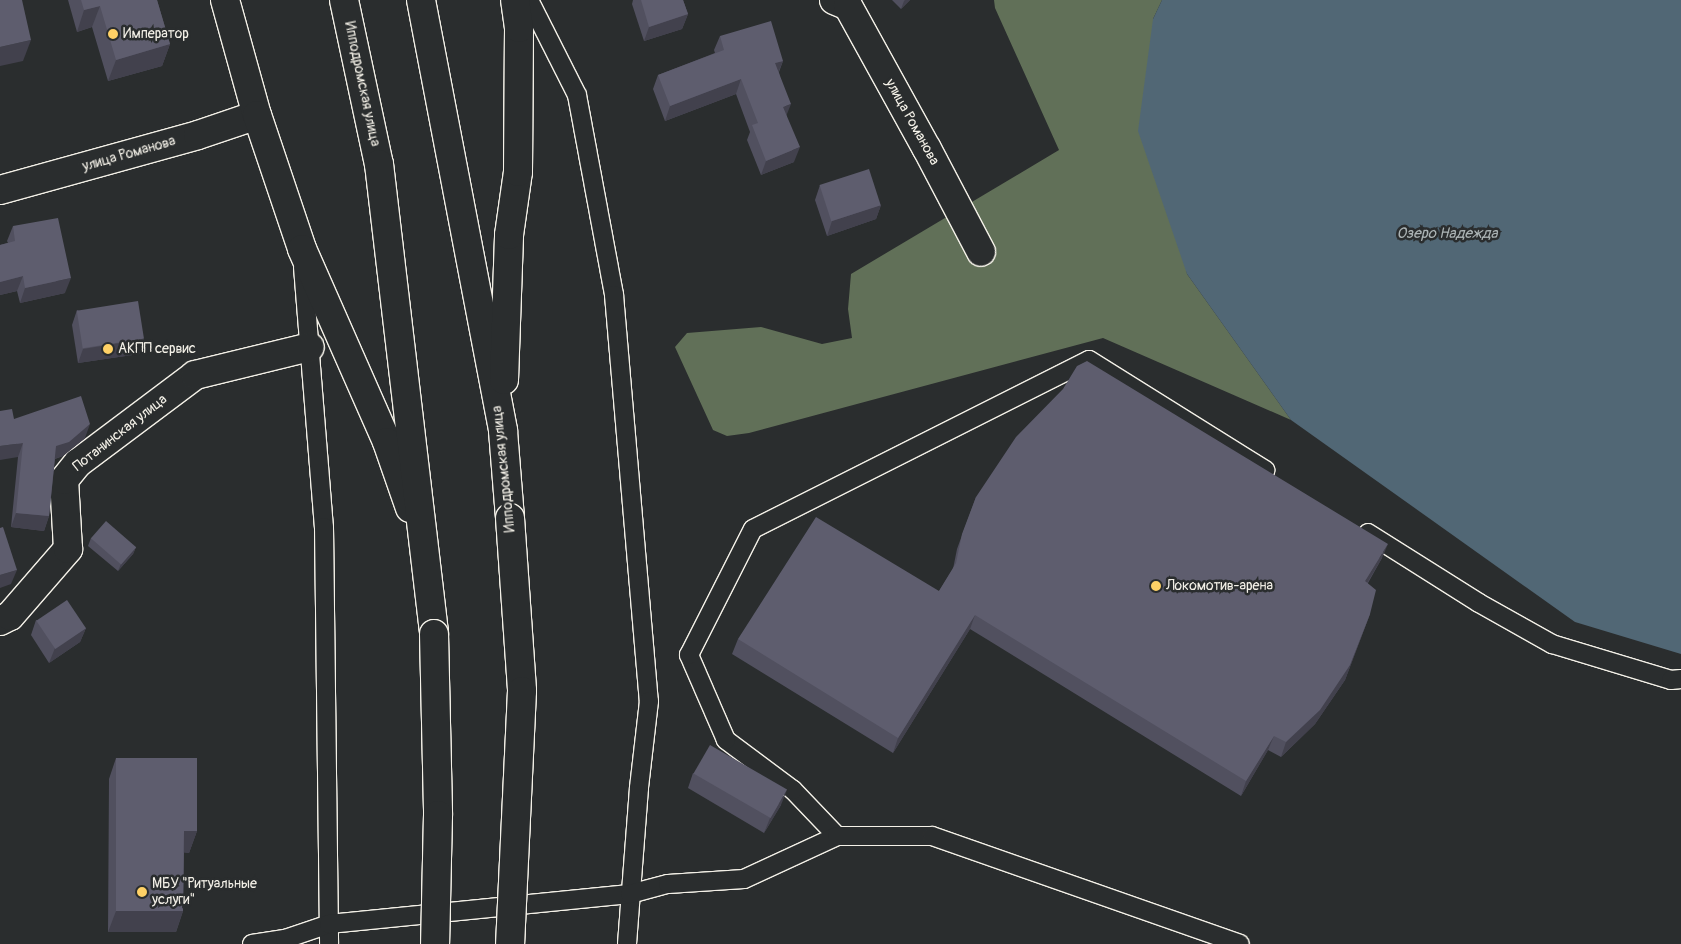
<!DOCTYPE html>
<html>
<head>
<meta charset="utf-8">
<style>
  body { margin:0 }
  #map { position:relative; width:1681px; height:944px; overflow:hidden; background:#2a2d2e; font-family:Pangolin,sans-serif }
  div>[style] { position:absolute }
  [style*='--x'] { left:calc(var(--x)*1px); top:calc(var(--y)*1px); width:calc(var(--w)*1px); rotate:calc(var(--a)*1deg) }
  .green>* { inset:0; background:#617058 }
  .water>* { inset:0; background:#516775 }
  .roads { filter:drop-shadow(1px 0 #f4f1e8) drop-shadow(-1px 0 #f4f1e8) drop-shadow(0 1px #f4f1e8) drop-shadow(0 -1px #f4f1e8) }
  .service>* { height:18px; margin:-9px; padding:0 9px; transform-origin:9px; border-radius:9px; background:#2a2d2e }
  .minor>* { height:28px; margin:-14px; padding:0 14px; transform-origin:14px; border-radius:14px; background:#2a2d2e }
  .trunk>* { height:28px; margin:-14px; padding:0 14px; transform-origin:14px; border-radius:14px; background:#2a2d2e }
  .bridges { filter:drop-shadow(1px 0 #f4f1e8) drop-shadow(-1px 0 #f4f1e8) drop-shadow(0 1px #f4f1e8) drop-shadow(0 -1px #f4f1e8) }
  .trunk-bridge>* { height:28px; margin:-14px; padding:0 14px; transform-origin:14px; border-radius:14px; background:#2a2d2e }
  .wall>* { inset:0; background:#51505f }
  .shaded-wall>* { inset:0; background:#42414d }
  .building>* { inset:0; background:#5e5d6e; transform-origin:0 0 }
  .dots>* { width:14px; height:14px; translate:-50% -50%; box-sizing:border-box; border:2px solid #2a2d2e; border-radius:50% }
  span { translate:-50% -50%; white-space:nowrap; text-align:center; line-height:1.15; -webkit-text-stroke:5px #2a2d2e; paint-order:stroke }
  .poi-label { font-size:14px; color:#f4f1e8 }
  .left { translate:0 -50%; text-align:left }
  .street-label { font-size:14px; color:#f4f1e8 }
  .water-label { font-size:15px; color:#abb3b4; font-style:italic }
</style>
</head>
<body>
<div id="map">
  <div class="green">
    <div style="clip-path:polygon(994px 0,1162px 0,1153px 19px,1187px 274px,1291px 420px,1103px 338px,749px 433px,727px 436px,713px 430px,675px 347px,687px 333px,761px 327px,822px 344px,852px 338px,848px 309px,851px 274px,1059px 150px,995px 8px)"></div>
  </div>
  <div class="water">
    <div style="clip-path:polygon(1162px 0,1681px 0,1681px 654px,1575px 622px,1291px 420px,1187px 274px,1138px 131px,1153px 19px)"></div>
  </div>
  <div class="roads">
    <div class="service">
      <div style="--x:529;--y:0;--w:106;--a:63.2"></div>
      <div style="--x:577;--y:95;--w:203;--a:79.5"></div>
      <div style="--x:614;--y:295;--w:408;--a:85.1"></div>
      <div style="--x:649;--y:701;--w:88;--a:96.6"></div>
      <div style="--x:639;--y:788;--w:156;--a:94.4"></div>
      <div style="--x:303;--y:267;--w:261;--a:85.4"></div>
      <div style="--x:324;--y:527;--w:417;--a:89.3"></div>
      <div style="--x:1368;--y:533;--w:131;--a:32.2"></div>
      <div style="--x:1479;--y:603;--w:84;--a:29.3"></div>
      <div style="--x:1552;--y:644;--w:124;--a:16.8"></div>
      <div style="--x:1671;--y:680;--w:10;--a:-6"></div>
      <div style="--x:837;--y:836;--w:64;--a:-133.7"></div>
      <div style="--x:793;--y:790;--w:84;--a:-143.3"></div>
      <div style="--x:726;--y:740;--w:93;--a:-113.5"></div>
      <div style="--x:689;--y:655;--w:141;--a:-63.1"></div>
      <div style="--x:753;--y:529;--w:376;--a:-26.7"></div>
      <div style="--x:1089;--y:360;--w:208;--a:32"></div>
      <div style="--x:252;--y:944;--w:33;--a:-9"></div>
      <div style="--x:285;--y:939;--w:46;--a:-18.8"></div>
      <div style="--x:329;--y:924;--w:302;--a:-5.7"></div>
      <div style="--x:630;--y:894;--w:39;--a:-15"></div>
      <div style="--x:668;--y:884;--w:76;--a:-3.8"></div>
      <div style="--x:744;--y:879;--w:102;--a:-24.8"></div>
      <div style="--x:837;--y:836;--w:95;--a:0"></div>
      <div style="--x:932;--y:836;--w:326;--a:19.3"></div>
    </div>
    <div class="minor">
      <div style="--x:834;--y:0;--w:15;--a:23"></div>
      <div style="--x:848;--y:6;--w:163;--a:61.1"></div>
      <div style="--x:927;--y:149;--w:116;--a:62.3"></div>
      <div style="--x:0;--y:190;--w:205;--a:-15.5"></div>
      <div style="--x:198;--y:135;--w:62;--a:-18.7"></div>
      <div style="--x:0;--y:621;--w:11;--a:-27"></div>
      <div style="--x:10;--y:616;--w:89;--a:-49.1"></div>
      <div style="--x:68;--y:549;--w:69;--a:-93.3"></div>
      <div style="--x:64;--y:480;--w:22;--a:-51"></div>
      <div style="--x:78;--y:463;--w:146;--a:-36.9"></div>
      <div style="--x:195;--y:375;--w:118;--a:-13.7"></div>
    </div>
    <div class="trunk">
      <div style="--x:225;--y:0;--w:119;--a:74.5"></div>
      <div style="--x:257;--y:115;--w:141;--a:71.4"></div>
      <div style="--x:302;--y:249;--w:211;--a:66.2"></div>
      <div style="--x:387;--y:442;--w:70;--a:70.8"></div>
      <div style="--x:344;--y:0;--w:168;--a:78"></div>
      <div style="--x:379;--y:164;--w:473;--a:83.3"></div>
      <div style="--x:421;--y:0;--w:439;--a:79.2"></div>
      <div style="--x:503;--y:431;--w:87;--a:85.4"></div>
      <div style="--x:504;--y:380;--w:145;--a:-88"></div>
      <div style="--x:509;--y:235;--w:64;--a:-81.9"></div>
      <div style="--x:518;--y:172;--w:144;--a:-89.6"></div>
      <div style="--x:519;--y:28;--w:28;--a:-98"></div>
    </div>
  </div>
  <div class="bridges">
    <div class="trunk-bridge">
      <div style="--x:510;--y:518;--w:173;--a:86"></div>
      <div style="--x:522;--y:691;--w:253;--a:92.7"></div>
      <div style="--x:434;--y:634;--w:181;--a:88.7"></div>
      <div style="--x:438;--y:815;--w:129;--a:91.3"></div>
    </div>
  </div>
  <div class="wall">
    <div style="clip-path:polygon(68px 0,157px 0,170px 44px,162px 66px,108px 81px,92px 27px,77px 32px)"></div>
    <div style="clip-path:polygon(633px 0,683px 0,688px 14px,682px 29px,644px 41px,632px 4px)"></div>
    <div style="clip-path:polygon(892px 0,910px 0,901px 9px)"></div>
    <div style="clip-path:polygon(720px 36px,783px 61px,779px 72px,794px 162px,761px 175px,747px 140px,750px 132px,736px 94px,665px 121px,653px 89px,658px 75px,715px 53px,714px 50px)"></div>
    <div style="clip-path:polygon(820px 185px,881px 205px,876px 219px,827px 236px,815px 200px)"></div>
    <div style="clip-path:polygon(13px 226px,65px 293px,20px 303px,17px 291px,0 295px,0 245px,8px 243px,7px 241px)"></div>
    <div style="clip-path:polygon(77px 310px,144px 339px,139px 354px,78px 363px,72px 325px)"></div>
    <div style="clip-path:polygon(14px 419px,85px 438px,63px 456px,55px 459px,49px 516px,44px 531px,11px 527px,18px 457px)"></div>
    <div style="clip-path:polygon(976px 497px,1382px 558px,1368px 583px,1370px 614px,1345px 680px,1315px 724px,1281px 757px,1268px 750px,1241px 796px,970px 629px,893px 753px,732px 654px,738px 639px,939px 591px,953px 569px,957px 549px)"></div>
    <div style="clip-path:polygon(91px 538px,136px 547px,133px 554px,118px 571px,88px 546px)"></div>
    <div style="clip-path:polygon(36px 620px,86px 628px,80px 642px,49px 663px,31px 635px)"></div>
    <div style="clip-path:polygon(116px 758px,197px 831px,189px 853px,184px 852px,183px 911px,176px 932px,108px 932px,109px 779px)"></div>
    <div style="clip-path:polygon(693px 773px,781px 805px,764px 833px,688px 788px)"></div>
  </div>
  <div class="shaded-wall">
    <div style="clip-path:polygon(905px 0,910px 0,901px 9px,904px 1px)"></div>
    <div style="clip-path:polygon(100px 6px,92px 27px,77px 32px,84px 10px)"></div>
    <div style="clip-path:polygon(688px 14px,682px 29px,644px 41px,649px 27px)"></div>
    <div style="clip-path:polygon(31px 40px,23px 61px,0 66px,0 47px)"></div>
    <div style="clip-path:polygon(170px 44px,162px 66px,108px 81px,116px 60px)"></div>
    <div style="clip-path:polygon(783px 61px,777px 75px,775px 63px)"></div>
    <div style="clip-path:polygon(741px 79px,736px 94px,665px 121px,670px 106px)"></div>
    <div style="clip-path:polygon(791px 104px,785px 119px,783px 107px)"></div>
    <div style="clip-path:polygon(800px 147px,794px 162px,761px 175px,766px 161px)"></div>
    <div style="clip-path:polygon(881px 205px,876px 219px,827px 236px,832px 221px)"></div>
    <div style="clip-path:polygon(23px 276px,17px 291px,0 295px,0 282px)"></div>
    <div style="clip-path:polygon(71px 278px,65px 293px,20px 303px,25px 288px)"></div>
    <div style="clip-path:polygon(144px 339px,139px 354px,78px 363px,83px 349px)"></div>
    <div style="clip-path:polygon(90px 424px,85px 438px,63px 456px,51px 460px,56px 446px)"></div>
    <div style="clip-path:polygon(23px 443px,18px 457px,0 460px,0 446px)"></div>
    <div style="clip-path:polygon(16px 513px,49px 516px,44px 531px,11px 527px)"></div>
    <div style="clip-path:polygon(1388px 544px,1382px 558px,1360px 595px,1365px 581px)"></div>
    <div style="clip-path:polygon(136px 547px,133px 554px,118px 571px,121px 564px)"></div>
    <div style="clip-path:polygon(17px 570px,11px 584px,0 588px,0 575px)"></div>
    <div style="clip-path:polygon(1370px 614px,1345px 680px,1315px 724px,1281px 757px,1286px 742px)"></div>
    <div style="clip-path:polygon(975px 615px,970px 629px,893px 753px,898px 738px)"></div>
    <div style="clip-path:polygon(86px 628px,80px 642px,49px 663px,55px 648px)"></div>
    <div style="clip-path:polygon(1274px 736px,1268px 750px,1241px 796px,1246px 781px)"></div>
    <div style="clip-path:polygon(787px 790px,781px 805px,764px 833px,770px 818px)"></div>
    <div style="clip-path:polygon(184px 831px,197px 831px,189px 853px,176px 852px)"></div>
    <div style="clip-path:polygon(116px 911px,183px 911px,176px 932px,108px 932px)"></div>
  </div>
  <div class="building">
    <div style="clip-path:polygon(0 0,22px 0,31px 40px,0 47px)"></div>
    <div style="clip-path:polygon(81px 0,157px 0,170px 44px,116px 60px,100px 6px,84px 10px)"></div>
    <div style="clip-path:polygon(641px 0,683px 0,688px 14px,649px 27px)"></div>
    <div style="clip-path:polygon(771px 21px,783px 61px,775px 63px,791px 104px,783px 107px,800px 147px,766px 161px,752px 125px,758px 123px,741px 79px,670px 106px,658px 75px,724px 50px,720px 36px)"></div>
    <div style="left:869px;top:169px;width:38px;height:52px;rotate:72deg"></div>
    <div style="clip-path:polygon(58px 218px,71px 278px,25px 288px,23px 276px,0 282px,0 245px,15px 241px,13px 226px)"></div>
    <div style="left:138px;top:301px;width:38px;height:62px;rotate:81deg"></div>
    <div style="clip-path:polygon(1087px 361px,1388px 544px,1365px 581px,1376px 590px,1370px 614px,1350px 665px,1320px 710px,1286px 742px,1274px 736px,1246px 781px,975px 615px,898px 738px,738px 639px,816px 517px,939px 591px,956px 563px,962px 534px,976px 497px,1016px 437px,1063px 389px,1077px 366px)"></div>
    <div style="clip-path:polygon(81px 396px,90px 424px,69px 442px,56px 446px,49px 516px,16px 513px,23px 443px,0 446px,0 411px,12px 409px,14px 419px)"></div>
    <div style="left:106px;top:521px;width:40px;height:23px;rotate:41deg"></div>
    <div style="clip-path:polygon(3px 527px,17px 570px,0 575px,0 528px)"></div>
    <div style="left:67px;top:600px;width:34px;height:37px;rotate:56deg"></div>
    <div style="left:710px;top:745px;width:89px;height:33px;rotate:30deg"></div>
    <div style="clip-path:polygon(116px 758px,197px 758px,197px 831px,184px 831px,183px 911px,116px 911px)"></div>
  </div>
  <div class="dots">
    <div style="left:113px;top:34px;background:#ffd166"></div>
    <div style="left:108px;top:349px;background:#ffd166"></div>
    <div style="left:1156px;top:586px;background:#ffd166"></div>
    <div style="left:142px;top:892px;background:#ffd166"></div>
  </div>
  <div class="poi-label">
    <span class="left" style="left:123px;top:34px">Император</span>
    <span class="left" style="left:118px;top:349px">АКПП сервис</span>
    <span class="left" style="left:1166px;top:586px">Локомотив-арена</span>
    <span class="left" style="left:152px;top:892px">МБУ "Ритуальные<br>услуги"</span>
  </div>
  <div class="street-label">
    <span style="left:362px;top:84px;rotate:78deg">Ипподромская улица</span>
    <span style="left:912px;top:122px;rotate:61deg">улица Романова</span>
    <span style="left:129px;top:154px;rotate:-16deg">улица Романова</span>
    <span style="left:120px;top:433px;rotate:-38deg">Потанинская улица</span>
    <span style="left:504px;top:469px;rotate:-96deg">Ипподромская улица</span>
  </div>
  <div class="water-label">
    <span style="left:1447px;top:234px">Озеро Надежда</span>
  </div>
</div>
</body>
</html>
